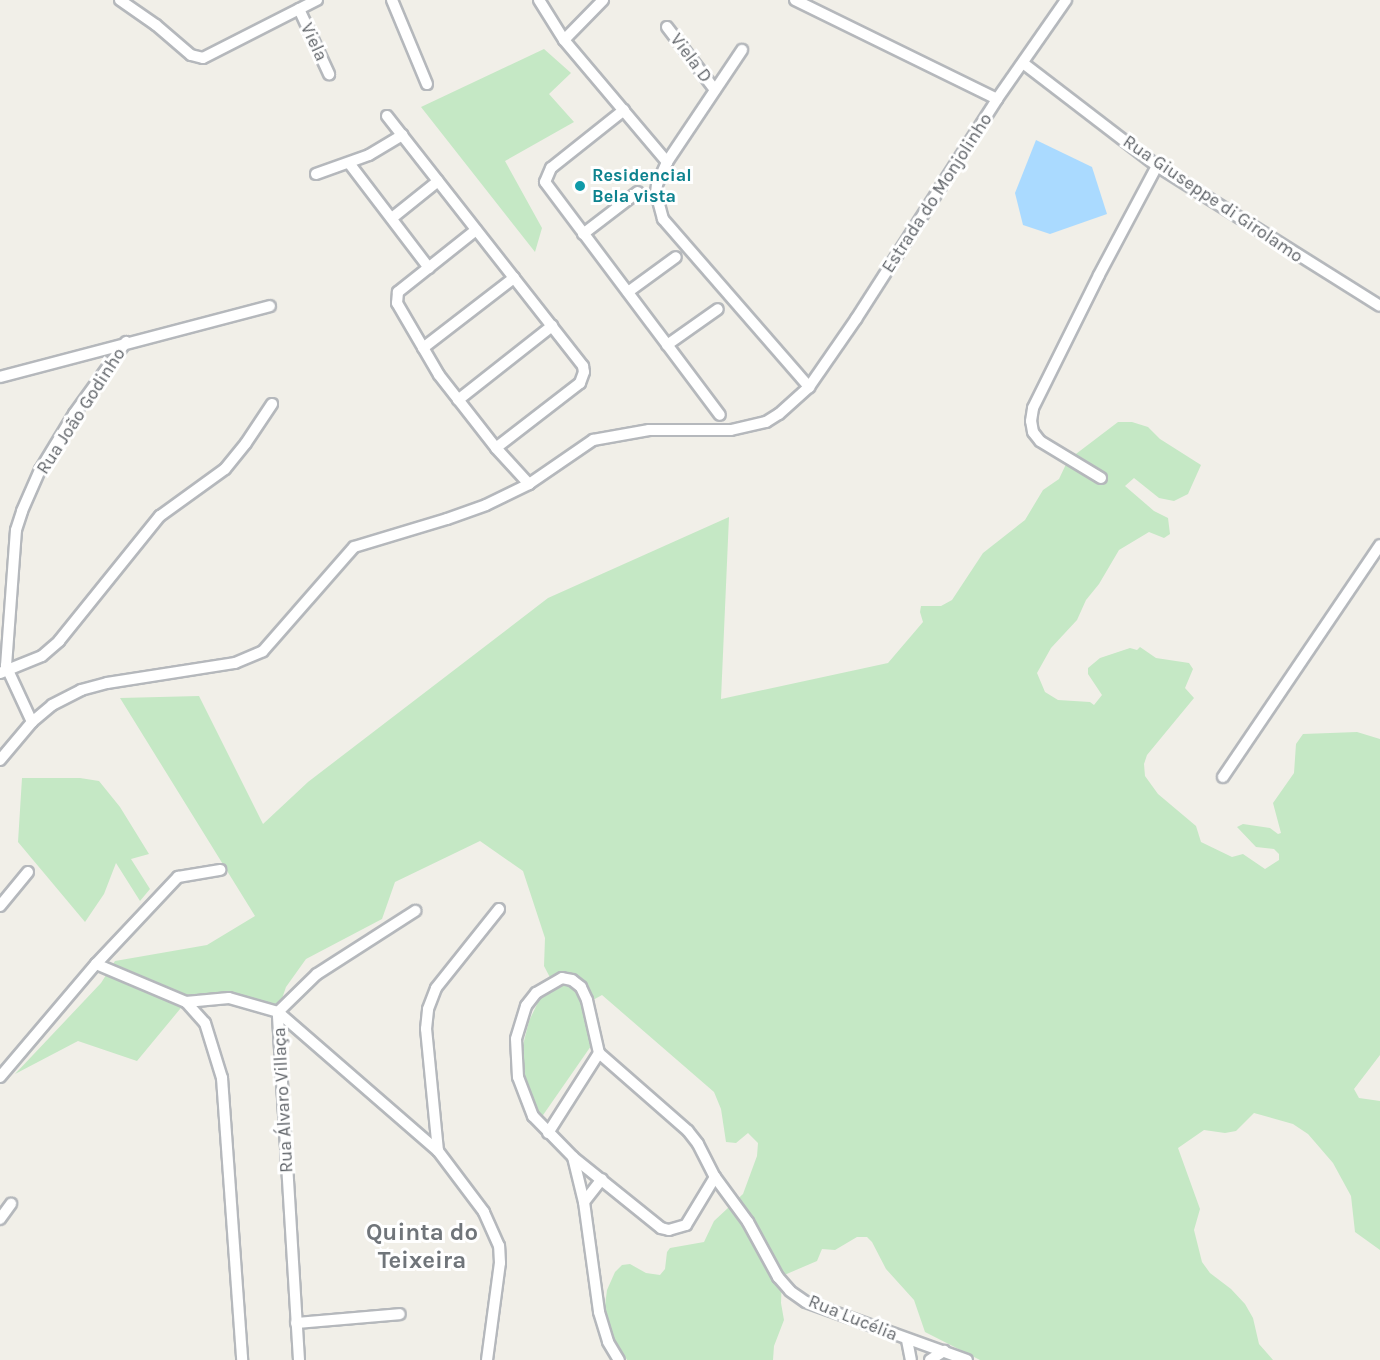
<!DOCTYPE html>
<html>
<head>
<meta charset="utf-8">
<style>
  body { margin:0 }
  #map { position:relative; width:1380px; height:1360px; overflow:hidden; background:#f1efe8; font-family:Karla,sans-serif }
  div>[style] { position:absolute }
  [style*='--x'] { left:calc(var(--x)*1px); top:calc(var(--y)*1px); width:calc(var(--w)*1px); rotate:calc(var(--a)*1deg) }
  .green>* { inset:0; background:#c5e8c5 }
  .water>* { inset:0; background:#aadaff }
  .roads { filter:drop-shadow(2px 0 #b5b8bc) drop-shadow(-2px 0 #b5b8bc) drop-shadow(0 2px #b5b8bc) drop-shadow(0 -2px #b5b8bc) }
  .street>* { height:10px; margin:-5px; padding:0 5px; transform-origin:5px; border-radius:5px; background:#fff }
  .dots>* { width:16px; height:16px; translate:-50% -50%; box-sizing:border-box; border:3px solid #fff; border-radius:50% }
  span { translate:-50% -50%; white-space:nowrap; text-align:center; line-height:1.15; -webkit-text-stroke:6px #fff; paint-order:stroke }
  .street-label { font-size:18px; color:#5f6368 }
  .culture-label { font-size:18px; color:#0d838f; font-weight:700 }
  .left { translate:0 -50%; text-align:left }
  .district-label { font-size:24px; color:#70757a; font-weight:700 }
</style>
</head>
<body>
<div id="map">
  <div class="green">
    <div style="clip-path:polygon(544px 49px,571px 73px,549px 94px,574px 122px,505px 161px,542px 228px,535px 252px,421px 107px)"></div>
    <div style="clip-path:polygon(1118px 422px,1132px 422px,1148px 427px,1160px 439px,1201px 465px,1188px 494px,1174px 501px,1159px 498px,1134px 478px,1125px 486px,1154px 511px,1168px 518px,1170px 534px,1164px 538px,1149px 532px,1119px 550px,1099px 584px,1086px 600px,1077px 620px,1051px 648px,1037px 673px,1045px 692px,1058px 700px,1090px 702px,1094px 705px,1102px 695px,1088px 674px,1088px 668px,1100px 658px,1130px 648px,1137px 650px,1140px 647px,1156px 658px,1189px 663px,1193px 669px,1185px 688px,1194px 698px,1147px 755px,1144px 764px,1145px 776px,1158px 794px,1196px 826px,1201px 842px,1232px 857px,1243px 854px,1265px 869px,1279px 860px,1279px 854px,1274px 849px,1256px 847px,1237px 827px,1243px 824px,1270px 828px,1278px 834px,1281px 833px,1273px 803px,1294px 773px,1296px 744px,1303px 734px,1357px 732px,1380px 739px,1380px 1055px,1354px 1089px,1359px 1098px,1380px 1101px,1380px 1250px,1355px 1232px,1351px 1196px,1333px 1163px,1308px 1134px,1293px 1124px,1254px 1113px,1236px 1131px,1225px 1133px,1204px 1130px,1178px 1148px,1200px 1209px,1194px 1230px,1202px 1262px,1210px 1273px,1231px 1289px,1245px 1304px,1253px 1318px,1259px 1344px,1273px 1360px,980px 1360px,925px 1332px,914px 1300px,886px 1269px,872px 1242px,867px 1237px,857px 1237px,835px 1250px,822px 1249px,817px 1261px,782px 1276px,781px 1303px,784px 1320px,774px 1346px,773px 1360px,627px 1360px,603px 1321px,607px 1290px,615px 1272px,622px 1265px,630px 1264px,646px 1273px,660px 1275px,665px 1269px,667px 1252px,670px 1248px,704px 1242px,714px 1221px,743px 1194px,757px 1156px,758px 1143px,748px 1133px,736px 1143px,726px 1142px,721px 1109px,714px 1092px,602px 995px,584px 1005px,591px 1046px,541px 1118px,535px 1111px,524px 1084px,522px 1049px,529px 1021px,540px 998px,555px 987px,544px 966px,545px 938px,523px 871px,480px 841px,395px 882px,382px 919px,306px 959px,286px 987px,275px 1019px,228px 999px,185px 1003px,137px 1061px,78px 1041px,15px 1074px,101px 983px,115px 961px,207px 945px,255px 916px,120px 698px,199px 696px,263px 824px,308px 782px,548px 598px,729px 517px,721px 699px,888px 663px,923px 622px,920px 612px,921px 606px,941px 606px,952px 600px,983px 553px,1025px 520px,1043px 490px,1059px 479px,1068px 460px)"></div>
    <div style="clip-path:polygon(22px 778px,80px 778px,99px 781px,120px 807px,149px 854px,131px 859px,150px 889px,140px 901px,116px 863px,104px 894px,85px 922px,18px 842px)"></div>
  </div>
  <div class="water">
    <div style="clip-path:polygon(1036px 140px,1092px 167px,1107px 214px,1050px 234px,1023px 225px,1015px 193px)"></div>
  </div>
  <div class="roads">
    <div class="street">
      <div style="--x:120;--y:0;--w:44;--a:34.8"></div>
      <div style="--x:156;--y:25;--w:46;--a:40.6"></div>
      <div style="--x:191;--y:55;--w:12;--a:14"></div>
      <div style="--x:203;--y:58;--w:128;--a:-27"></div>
      <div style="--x:392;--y:0;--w:91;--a:67.4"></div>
      <div style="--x:539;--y:0;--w:47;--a:58"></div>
      <div style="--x:564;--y:40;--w:160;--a:49.8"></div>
      <div style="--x:667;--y:162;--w:24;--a:114"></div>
      <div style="--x:657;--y:184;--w:9;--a:96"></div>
      <div style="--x:656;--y:193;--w:27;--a:75"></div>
      <div style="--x:663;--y:219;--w:223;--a:49"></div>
      <div style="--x:795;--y:0;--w:225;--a:26.1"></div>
      <div style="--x:299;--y:9;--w:72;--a:65.2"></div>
      <div style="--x:667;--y:27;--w:79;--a:52.7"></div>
      <div style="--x:564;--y:40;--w:56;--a:-45.7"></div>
      <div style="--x:1023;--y:63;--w:169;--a:37.5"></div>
      <div style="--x:1157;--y:166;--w:263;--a:32.1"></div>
      <div style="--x:624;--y:110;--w:93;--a:141.5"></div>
      <div style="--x:551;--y:168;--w:15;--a:113"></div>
      <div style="--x:545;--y:182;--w:291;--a:53.1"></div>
      <div style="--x:387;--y:116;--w:318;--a:51.9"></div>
      <div style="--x:583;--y:366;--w:6;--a:81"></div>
      <div style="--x:584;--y:372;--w:12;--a:110"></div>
      <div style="--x:580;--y:383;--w:106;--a:142.3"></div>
      <div style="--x:667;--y:162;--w:135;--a:-56.2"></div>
      <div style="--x:349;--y:163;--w:132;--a:52.7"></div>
      <div style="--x:316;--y:174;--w:56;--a:-19.7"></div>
      <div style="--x:369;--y:155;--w:39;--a:-31"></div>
      <div style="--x:392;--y:218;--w:59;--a:-38.8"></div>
      <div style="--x:476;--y:230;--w:100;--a:141.5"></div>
      <div style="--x:398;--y:292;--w:11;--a:95"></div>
      <div style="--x:397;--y:303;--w:83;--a:59.7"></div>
      <div style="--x:439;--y:375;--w:93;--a:52"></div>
      <div style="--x:496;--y:448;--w:49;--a:47.5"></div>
      <div style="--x:583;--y:234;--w:69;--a:-37.4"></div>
      <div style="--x:628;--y:292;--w:59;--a:-36.1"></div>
      <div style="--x:667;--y:345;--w:62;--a:-35.2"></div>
      <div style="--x:423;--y:348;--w:115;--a:-37.6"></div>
      <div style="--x:0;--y:377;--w:279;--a:-14.7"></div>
      <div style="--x:458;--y:400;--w:120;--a:-38.2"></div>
      <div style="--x:1101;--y:478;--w:71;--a:-148.8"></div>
      <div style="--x:1040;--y:441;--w:11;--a:-128"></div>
      <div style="--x:1033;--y:432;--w:11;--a:-100"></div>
      <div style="--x:1031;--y:421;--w:13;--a:-81"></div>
      <div style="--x:1033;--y:408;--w:148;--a:-63.6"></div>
      <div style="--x:1099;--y:275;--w:123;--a:-62"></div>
      <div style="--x:0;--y:673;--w:45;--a:-22"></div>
      <div style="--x:42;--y:656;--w:23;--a:-41"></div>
      <div style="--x:59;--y:641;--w:161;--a:-51.1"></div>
      <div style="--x:160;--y:516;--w:80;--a:-35.9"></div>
      <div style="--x:225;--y:469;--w:33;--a:-51"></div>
      <div style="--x:246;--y:443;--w:47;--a:-56.3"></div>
      <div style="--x:32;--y:722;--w:62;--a:-114.9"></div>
      <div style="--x:6;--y:666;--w:136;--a:-85.8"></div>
      <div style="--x:16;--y:530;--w:20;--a:-72"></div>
      <div style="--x:22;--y:511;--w:45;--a:-66.3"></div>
      <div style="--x:40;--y:470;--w:66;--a:-58.7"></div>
      <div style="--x:74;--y:414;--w:89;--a:-54.2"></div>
      <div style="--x:0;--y:760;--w:50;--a:-49.9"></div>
      <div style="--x:32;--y:722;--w:26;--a:-40"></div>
      <div style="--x:52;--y:705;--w:33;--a:-27"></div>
      <div style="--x:81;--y:690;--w:27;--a:-15"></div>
      <div style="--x:107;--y:683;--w:130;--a:-8.9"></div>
      <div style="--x:235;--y:663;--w:30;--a:-23"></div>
      <div style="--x:263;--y:651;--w:138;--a:-48.8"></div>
      <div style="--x:354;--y:547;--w:97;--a:-16.8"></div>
      <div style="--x:447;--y:519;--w:41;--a:-19.7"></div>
      <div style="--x:486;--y:505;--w:48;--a:-26"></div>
      <div style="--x:529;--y:484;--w:78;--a:-34.5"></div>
      <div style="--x:593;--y:440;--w:57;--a:-10.1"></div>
      <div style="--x:649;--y:430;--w:82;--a:0"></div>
      <div style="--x:731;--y:430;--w:36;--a:-13"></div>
      <div style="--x:766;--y:422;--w:15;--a:-32"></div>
      <div style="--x:779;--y:414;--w:40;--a:-42"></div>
      <div style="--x:809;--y:387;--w:83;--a:-55.3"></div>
      <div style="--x:856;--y:319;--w:261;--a:-57.3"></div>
      <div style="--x:997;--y:99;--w:121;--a:-55.1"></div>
      <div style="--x:1223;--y:777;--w:280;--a:-55.9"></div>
      <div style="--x:0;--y:906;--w:44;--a:-50.5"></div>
      <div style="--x:96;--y:964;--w:98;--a:22.9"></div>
      <div style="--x:186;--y:1002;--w:43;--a:-5.3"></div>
      <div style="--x:229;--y:998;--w:51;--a:15.9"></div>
      <div style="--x:278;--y:1012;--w:212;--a:41"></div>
      <div style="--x:186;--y:1002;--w:28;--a:48"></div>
      <div style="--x:205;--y:1023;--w:58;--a:72.8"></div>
      <div style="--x:222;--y:1078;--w:283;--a:85.9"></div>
      <div style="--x:599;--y:1053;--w:54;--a:-102.8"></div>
      <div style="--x:587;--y:1000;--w:14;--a:-115"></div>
      <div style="--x:581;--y:987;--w:11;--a:-142"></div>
      <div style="--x:572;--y:980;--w:10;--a:-169"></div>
      <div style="--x:562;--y:978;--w:30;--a:150"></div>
      <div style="--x:536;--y:993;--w:16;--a:128"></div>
      <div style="--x:526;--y:1006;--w:34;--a:107"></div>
      <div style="--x:516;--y:1039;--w:38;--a:87"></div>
      <div style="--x:518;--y:1077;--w:42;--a:69"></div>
      <div style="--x:533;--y:1116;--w:57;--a:45.7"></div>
      <div style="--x:573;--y:1157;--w:46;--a:76.3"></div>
      <div style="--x:584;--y:1202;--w:111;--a:82.2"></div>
      <div style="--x:599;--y:1312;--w:31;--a:73"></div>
      <div style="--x:608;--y:1342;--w:21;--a:59"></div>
      <div style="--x:0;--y:1077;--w:148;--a:-49.7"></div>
      <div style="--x:96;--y:964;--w:120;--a:-46.7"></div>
      <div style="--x:178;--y:877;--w:43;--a:-9.5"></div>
      <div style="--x:548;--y:1133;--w:95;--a:-57.5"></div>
      <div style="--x:599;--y:1053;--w:118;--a:41.2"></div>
      <div style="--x:688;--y:1131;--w:16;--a:52"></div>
      <div style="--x:698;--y:1144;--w:37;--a:63"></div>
      <div style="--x:715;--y:1177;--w:56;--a:121.1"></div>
      <div style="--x:686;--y:1225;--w:18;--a:164"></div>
      <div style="--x:669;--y:1230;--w:8;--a:-166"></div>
      <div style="--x:661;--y:1228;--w:113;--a:-141.1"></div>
      <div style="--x:715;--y:1177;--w:56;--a:53.7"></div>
      <div style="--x:748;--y:1222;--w:63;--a:61.4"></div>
      <div style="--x:778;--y:1277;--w:18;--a:49"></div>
      <div style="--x:790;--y:1291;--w:19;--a:35"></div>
      <div style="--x:806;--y:1302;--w:171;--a:19.8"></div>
      <div style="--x:584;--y:1202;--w:29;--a:-52"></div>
      <div style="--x:0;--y:1219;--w:19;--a:-54"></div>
      <div style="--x:296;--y:1323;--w:104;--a:-4.9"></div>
      <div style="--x:907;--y:1340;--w:20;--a:79"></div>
      <div style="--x:299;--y:1360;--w:349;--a:-93.5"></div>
      <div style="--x:278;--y:1012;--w:54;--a:-44.3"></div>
      <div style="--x:317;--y:974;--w:117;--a:-32.7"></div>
      <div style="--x:487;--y:1360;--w:98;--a:-82.4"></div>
      <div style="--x:500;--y:1263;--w:17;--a:-93"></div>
      <div style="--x:499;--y:1246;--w:37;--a:-114"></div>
      <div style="--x:484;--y:1212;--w:76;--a:-127"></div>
      <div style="--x:438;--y:1151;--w:123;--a:-95.6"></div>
      <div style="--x:426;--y:1029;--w:20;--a:-84"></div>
      <div style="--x:428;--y:1009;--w:22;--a:-69"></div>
      <div style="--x:436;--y:988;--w:101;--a:-51.4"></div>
      <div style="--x:930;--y:1360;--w:17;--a:-33"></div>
    </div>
  </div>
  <div class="dots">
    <div style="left:580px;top:186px;background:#0f9aa8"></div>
  </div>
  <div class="street-label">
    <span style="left:314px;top:42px;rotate:65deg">Viela</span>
    <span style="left:691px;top:58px;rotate:53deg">Viela D</span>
    <span style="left:937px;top:193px;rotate:-57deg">Estrada do Monjolinho</span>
    <span style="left:1213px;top:199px;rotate:34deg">Rua Giuseppe di Girolamo</span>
    <span style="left:81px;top:411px;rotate:-57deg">Rua João Godinho</span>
    <span style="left:283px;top:1100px;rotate:-93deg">Rua Álvaro Villaça</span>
    <span style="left:853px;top:1318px;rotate:22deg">Rua Lucélia</span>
  </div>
  <div class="culture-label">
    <span class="left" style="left:592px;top:186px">Residencial<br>Bela vista</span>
  </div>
  <div class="district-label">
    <span style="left:422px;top:1247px">Quinta do<br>Teixeira</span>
  </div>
</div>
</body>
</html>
